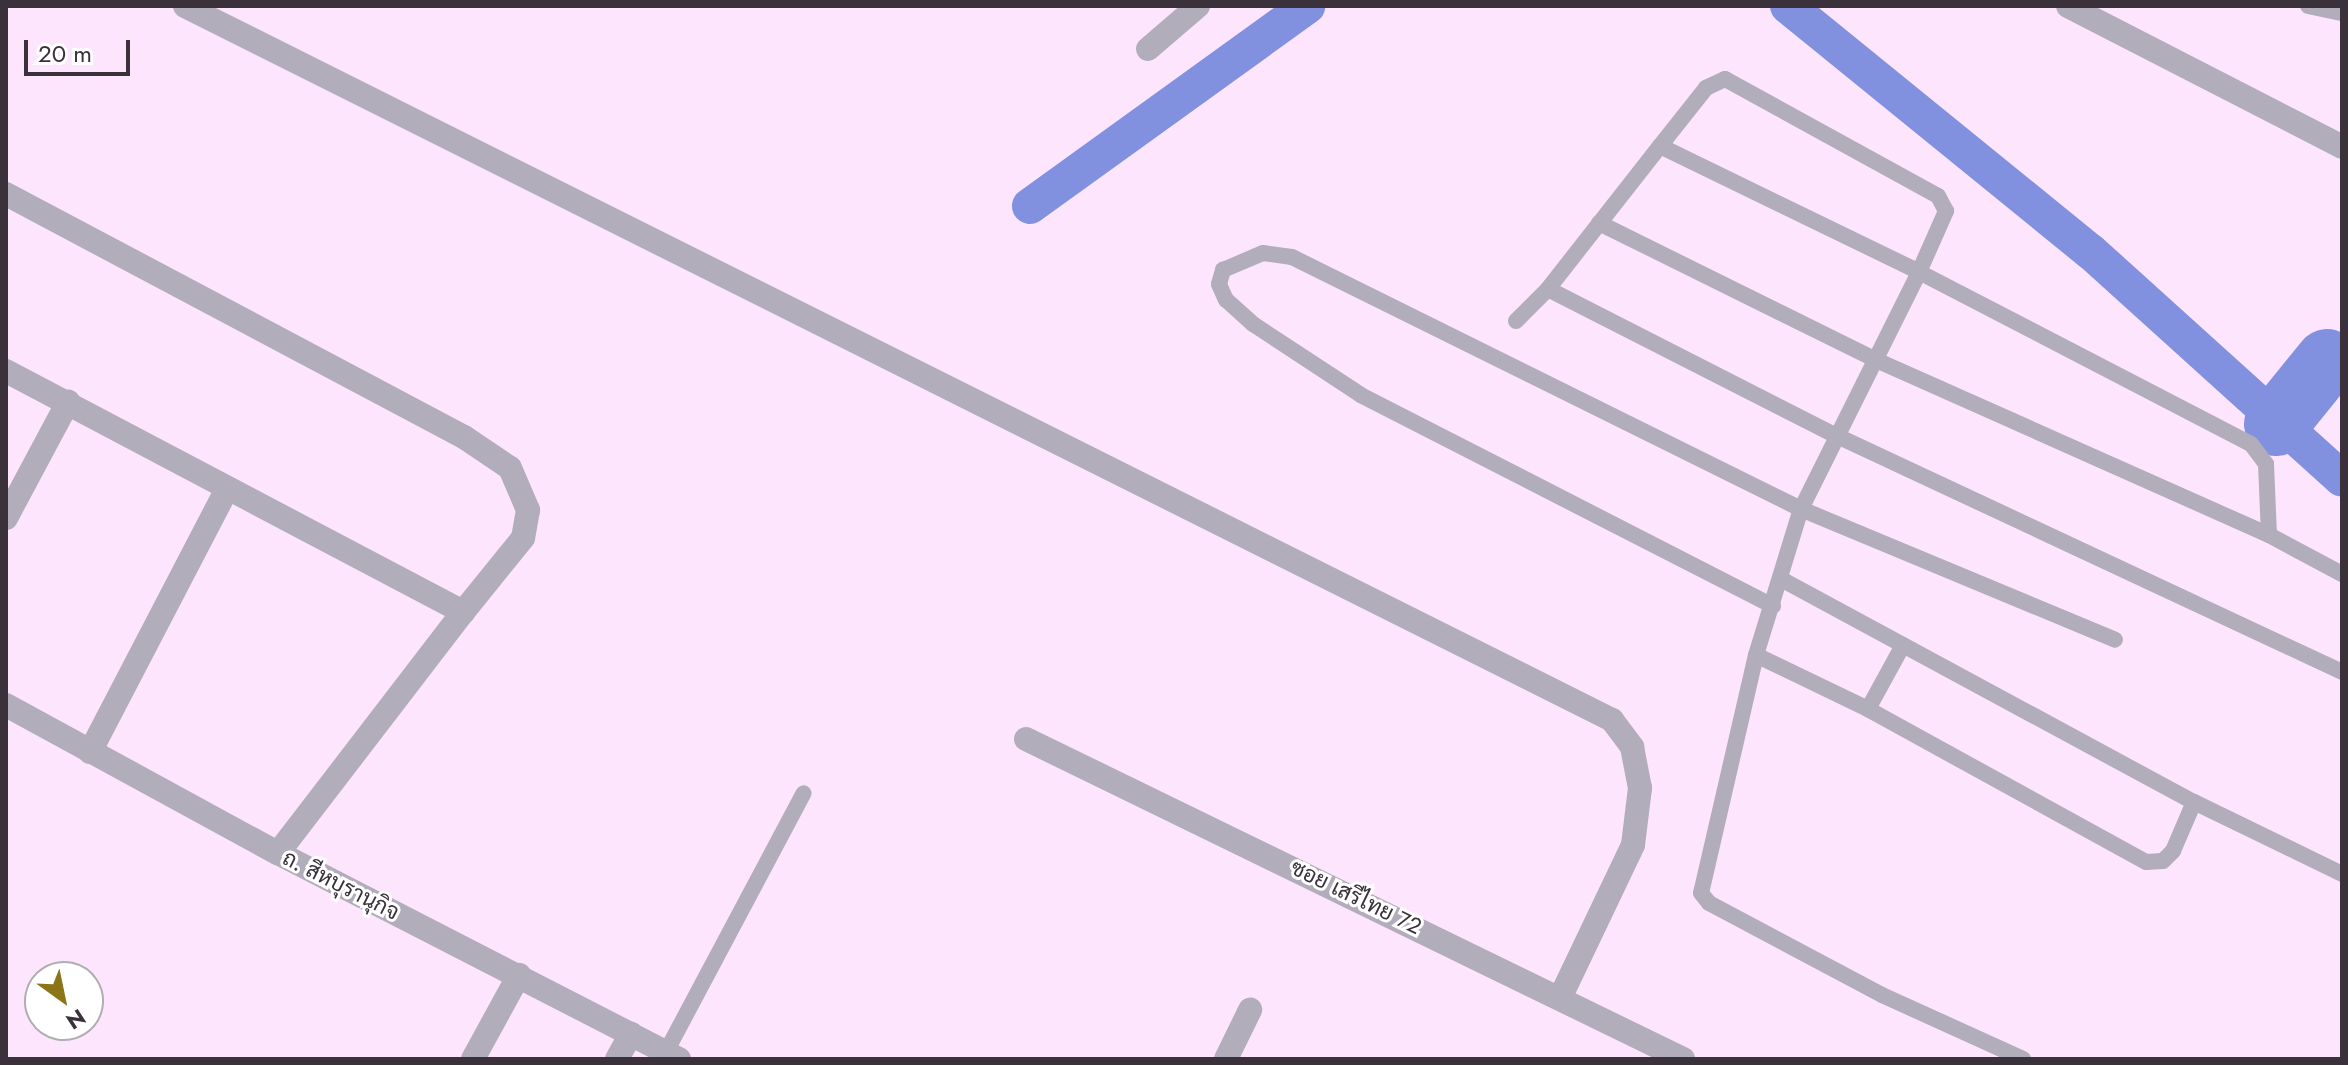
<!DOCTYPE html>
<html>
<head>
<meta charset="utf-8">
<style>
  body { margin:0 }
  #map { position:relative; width:2348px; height:1065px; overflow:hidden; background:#fde5fd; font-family:Jost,Sarabun,sans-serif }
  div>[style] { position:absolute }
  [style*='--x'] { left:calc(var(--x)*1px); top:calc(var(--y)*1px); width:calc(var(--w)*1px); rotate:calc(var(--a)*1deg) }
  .canal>* { height:36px; margin:-18px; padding:0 18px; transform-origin:18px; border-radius:18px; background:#8291df }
  .river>* { height:64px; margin:-32px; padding:0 32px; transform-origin:32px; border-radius:32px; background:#8291df }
  .lane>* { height:16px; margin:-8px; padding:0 8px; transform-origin:8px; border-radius:8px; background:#b1adba }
  .street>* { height:24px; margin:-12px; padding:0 12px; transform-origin:12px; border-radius:12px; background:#b1adba }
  span { translate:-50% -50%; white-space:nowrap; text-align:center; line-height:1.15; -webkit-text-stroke:6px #fff; paint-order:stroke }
  .street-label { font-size:22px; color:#3a313b }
  .frame { position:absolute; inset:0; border:8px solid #3a313b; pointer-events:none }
  .north { position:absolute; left:24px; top:961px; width:80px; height:80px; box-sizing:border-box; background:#fff; border:2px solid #b0adb1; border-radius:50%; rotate:147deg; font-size:22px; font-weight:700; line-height:32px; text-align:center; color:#3a313b }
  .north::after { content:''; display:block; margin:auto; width:28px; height:36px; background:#8c7519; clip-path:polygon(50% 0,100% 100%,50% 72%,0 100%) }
  .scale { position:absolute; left:24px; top:40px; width:106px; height:36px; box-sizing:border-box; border:4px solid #3a313b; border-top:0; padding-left:10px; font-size:24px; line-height:28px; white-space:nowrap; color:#3a313b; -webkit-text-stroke:6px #fff; paint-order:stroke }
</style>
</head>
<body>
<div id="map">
  <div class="canal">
    <div style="--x:1788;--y:6;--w:390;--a:39.1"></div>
    <div style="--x:2091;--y:252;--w:338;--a:42.1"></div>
    <div style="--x:1030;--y:206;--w:342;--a:-35.8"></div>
  </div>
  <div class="river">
    <div style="--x:2276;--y:424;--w:81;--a:-51"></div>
  </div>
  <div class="lane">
    <div style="--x:2308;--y:6;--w:35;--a:12"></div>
    <div style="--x:1660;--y:146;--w:288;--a:25.9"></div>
    <div style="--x:1919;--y:272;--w:67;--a:-66.1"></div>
    <div style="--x:1946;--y:211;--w:17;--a:-118"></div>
    <div style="--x:1938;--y:196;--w:243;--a:-151.2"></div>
    <div style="--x:1725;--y:79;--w:21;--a:155"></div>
    <div style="--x:1706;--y:88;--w:74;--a:128.4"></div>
    <div style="--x:1660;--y:146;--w:182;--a:128.1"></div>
    <div style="--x:1548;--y:289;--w:322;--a:27"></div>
    <div style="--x:1835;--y:435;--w:560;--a:25.05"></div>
    <div style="--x:1599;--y:223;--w:309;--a:26.3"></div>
    <div style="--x:1876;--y:360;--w:430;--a:24"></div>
    <div style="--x:2269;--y:535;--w:83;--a:28.1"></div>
    <div style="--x:1516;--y:321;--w:45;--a:-45"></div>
    <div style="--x:1781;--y:579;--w:469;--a:28.4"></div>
    <div style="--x:2194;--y:802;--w:53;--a:113.2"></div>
    <div style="--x:2173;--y:851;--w:14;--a:135"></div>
    <div style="--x:2163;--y:861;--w:17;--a:177"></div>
    <div style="--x:2146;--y:862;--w:317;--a:-151.2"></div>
    <div style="--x:1868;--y:709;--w:124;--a:-154.3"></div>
    <div style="--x:1756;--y:655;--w:244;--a:103"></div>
    <div style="--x:1701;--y:893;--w:13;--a:51"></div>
    <div style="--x:1709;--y:903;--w:196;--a:28"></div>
    <div style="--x:1882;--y:995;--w:155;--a:24.4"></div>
    <div style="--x:1773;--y:606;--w:463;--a:-152.9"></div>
    <div style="--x:1361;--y:395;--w:129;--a:-146.7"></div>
    <div style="--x:1253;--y:324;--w:36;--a:-138"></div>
    <div style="--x:1226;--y:300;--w:17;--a:-114"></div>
    <div style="--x:1219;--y:284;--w:15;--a:-74"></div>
    <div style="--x:1223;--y:270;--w:43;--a:-23"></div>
    <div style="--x:1263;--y:253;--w:29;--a:8"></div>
    <div style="--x:1292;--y:257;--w:568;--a:26.34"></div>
    <div style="--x:1801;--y:509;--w:340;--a:22.6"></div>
    <div style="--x:1756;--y:655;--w:153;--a:-72.9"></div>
    <div style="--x:1801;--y:509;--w:265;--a:-63.5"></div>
    <div style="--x:1919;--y:272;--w:374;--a:27.4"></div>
    <div style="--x:2251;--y:444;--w:25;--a:53"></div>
    <div style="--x:2266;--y:464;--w:71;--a:87.6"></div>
    <div style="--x:1868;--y:709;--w:73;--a:-61.3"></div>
    <div style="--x:2194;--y:802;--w:165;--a:25.9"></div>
    <div style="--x:666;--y:1052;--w:293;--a:-62"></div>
  </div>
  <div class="street">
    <div style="--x:185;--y:6;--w:1596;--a:26.58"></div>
    <div style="--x:1612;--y:720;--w:34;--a:53"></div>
    <div style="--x:1632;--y:747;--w:42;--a:79"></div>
    <div style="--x:1640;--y:788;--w:57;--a:97"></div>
    <div style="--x:1633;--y:845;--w:167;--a:115.5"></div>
    <div style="--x:2068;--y:6;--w:308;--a:27.2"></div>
    <div style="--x:1148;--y:49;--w:66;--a:-40.7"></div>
    <div style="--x:6;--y:194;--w:518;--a:27.95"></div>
    <div style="--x:464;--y:437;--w:55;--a:34"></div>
    <div style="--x:510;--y:468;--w:46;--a:66.8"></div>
    <div style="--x:528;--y:510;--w:28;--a:100"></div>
    <div style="--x:523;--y:538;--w:95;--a:129"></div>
    <div style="--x:6;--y:371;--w:517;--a:27.81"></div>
    <div style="--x:463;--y:612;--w:304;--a:127.5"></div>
    <div style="--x:6;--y:518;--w:132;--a:-61.9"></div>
    <div style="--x:6;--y:705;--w:310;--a:28.6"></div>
    <div style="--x:278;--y:853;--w:451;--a:27.2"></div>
    <div style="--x:1026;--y:739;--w:731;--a:25.97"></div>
    <div style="--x:90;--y:752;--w:297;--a:-62.5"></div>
    <div style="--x:473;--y:1059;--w:96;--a:-61.3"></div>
    <div style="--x:617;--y:1059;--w:29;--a:-61"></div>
    <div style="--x:1226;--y:1059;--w:55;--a:-63.9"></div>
  </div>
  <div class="street-label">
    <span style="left:341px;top:885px;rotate:27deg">ถ. สีหบุรานุกิจ</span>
    <span style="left:1356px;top:897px;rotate:26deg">ซอย เสรีไทย 72</span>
  </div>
  <div class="frame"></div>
  <div class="north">N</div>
  <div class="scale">20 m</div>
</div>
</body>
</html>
